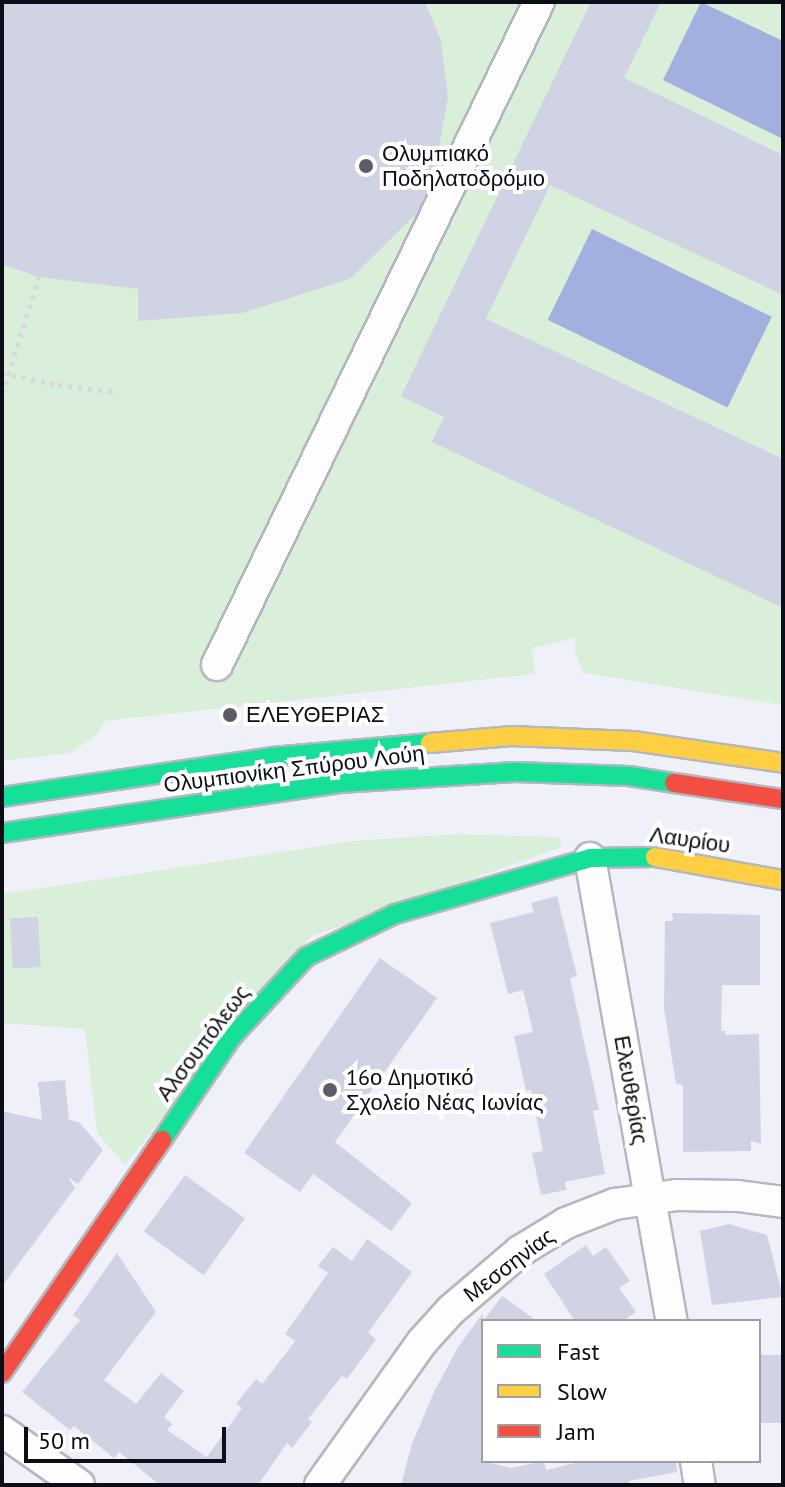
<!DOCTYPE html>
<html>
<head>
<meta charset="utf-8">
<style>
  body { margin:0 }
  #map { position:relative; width:785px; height:1487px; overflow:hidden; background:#f0f1f8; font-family:"PT Sans",sans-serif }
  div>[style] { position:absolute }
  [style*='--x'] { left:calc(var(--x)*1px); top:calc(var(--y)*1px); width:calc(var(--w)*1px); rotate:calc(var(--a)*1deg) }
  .green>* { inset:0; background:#d9efd9 }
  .water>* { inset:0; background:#a3afde; transform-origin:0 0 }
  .building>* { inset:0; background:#d0d3e3; transform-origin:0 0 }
  .path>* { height:5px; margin-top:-2.5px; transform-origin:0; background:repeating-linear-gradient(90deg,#d9d9db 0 4px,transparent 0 10px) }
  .roads { filter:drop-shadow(2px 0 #b5b7c0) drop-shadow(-2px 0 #b5b7c0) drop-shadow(0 2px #b5b7c0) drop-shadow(0 -2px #b5b7c0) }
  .street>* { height:30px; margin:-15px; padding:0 15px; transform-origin:15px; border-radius:15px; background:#fdfdfe }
  .fast>* { height:18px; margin:-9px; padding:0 9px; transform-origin:9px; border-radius:9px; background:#16e098 }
  .slow>* { height:18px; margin:-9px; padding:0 9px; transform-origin:9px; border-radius:9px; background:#ffcf43 }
  .jam>* { height:18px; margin:-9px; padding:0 9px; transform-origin:9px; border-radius:9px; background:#f24e42 }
  .dots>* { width:22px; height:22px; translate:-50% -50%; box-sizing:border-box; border:4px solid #fff; border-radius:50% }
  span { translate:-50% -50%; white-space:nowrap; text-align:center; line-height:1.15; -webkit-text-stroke:8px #fff; paint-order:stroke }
  .poi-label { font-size:22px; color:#0b0e17 }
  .left { translate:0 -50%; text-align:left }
  .street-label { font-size:22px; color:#0b0e17 }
  .frame { position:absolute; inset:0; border:4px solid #0b0e17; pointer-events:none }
  .legend { position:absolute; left:481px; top:1319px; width:280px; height:144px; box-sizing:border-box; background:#fff; border:2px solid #9d9fa2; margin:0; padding:10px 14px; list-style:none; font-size:24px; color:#0b0e17 }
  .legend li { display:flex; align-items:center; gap:16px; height:40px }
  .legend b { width:40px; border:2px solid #9d9fa2 }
  .scale { position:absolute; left:24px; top:1427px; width:202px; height:36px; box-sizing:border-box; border:4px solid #0b0e17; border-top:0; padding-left:10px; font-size:24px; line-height:28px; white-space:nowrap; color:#0b0e17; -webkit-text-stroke:6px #fff; paint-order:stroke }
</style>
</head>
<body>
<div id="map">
  <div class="green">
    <div style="clip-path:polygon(2px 2px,783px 2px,783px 705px,583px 673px,575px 652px,576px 638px,532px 648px,535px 674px,105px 721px,96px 736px,70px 753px,2px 761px)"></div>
    <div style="clip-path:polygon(456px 834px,558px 837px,562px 847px,310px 937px,125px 1165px,97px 1133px,85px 1029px,2px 1023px,2px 894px,353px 841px)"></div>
  </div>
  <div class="water">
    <div style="clip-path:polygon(701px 2px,783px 41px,783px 139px,663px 80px)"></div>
    <div style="left:592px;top:229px;width:200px;height:101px;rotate:26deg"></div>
  </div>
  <div class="building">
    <div style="clip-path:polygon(2px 2px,425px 2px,441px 41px,448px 97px,433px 180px,417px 213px,350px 279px,242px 313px,138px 321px,138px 289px,39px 277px,2px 264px)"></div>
    <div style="clip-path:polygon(591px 2px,661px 2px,624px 78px,783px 155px,783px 295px,550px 185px,486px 319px,783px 459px,783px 608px,432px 442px,444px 417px,401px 396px)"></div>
    <div style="clip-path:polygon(557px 896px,577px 976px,570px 978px,599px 1110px,593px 1111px,605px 1174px,565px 1182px,566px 1190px,541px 1195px,532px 1153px,543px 1151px,531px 1090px,526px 1091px,514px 1036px,533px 1032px,523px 990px,508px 994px,490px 923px,534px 912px,531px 903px)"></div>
    <div style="clip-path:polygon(672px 913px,760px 915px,760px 985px,722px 985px,721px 1031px,725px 1031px,725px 1035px,759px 1034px,761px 1144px,751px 1141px,751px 1151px,683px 1152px,683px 1085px,676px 1084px,664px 1008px,665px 921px,673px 921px)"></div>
    <div style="left:38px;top:917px;width:50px;height:28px;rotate:87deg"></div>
    <div style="clip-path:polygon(380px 958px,437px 998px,335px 1142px,412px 1203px,391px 1231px,313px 1174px,300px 1192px,244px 1153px)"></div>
    <div style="clip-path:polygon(65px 1080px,69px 1120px,79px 1122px,103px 1150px,78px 1184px,68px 1177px,75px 1188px,2px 1286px,2px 1111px,42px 1120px,38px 1082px)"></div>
    <div style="left:185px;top:1175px;width:74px;height:70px;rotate:36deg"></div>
    <div style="clip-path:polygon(729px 1224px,767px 1235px,783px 1297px,712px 1305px,700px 1231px)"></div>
    <div style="clip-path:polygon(367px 1239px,412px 1272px,368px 1333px,376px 1339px,347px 1379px,342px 1376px,308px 1419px,312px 1422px,292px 1448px,287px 1443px,258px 1485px,160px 1485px,119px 1452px,114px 1458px,74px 1426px,70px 1430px,22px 1392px,80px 1320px,73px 1315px,117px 1253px,156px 1312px,104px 1380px,136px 1404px,161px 1373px,184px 1391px,164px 1417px,172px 1424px,167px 1430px,207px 1457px,242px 1408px,236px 1404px,256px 1379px,262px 1384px,295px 1341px,285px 1334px,328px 1273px,318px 1266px,333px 1247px,352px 1261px)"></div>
    <div style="clip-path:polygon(586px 1245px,593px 1256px,606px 1247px,630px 1281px,619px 1288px,636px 1312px,623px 1321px,575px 1321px,544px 1274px)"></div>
    <div style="clip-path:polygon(502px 1296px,537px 1321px,483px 1321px)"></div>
    <div style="clip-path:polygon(483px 1313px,483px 1461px,511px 1468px,544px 1461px,546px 1470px,584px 1461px,676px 1461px,677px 1472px,629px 1481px,629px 1485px,401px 1485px,412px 1444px,434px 1392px,458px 1347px)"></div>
    <div style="left:783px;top:1355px;width:68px;height:24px;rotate:90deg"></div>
  </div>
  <div class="path">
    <div style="--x:2;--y:373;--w:57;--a:12.1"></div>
    <div style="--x:58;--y:385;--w:61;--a:6.5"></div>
    <div style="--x:2;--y:394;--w:123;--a:-72.5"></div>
  </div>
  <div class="roads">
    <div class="street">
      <div style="--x:217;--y:665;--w:737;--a:-64.1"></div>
      <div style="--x:590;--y:858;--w:470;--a:80"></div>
      <div style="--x:2;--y:1431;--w:94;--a:35"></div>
      <div style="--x:696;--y:1461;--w:24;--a:81"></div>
      <div style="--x:320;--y:1485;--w:176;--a:-54.5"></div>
      <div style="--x:422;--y:1342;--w:43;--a:-47.8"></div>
      <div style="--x:451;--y:1310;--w:91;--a:-40.5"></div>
      <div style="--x:520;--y:1251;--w:54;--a:-31.3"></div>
      <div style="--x:566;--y:1223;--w:53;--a:-21.2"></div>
      <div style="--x:615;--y:1204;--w:63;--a:-8.3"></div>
      <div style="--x:677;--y:1195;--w:61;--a:0.9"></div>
      <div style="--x:738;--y:1196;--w:45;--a:7.6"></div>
    </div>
    <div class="fast">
      <div style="--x:2;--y:797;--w:273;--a:-8.4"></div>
      <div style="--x:272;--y:757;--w:159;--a:-5.1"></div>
      <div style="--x:2;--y:833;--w:342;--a:-8.4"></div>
      <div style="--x:340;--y:783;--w:175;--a:-3.6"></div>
      <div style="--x:515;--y:772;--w:114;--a:2"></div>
      <div style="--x:629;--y:776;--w:46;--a:8.8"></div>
      <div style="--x:162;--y:1140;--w:123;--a:-55.9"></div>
      <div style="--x:231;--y:1038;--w:110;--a:-47.2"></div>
      <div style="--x:306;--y:957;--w:99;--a:-25.8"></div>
      <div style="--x:395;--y:914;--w:203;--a:-16"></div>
      <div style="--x:590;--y:858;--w:65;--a:-0.9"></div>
    </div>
    <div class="slow">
      <div style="--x:430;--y:743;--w:81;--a:-4.9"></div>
      <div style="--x:511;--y:736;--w:122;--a:2.3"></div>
      <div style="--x:633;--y:741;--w:152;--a:8.3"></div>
      <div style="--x:655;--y:857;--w:130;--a:10.2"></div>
    </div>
    <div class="jam">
      <div style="--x:674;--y:783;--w:110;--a:8.4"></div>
      <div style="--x:2;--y:1373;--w:283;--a:-55.5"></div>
    </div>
  </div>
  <div class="dots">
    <div style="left:366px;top:166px;background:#5b5d66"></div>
    <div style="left:230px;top:715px;background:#5b5d66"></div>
    <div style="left:330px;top:1090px;background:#5b5d66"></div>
  </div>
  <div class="poi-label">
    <span class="left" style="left:382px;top:166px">Ολυμπιακό<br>Ποδηλατοδρόμιο</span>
    <span class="left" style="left:246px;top:715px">ΕΛΕΥΘΕΡΙΑΣ</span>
    <span class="left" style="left:346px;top:1090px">16ο Δημοτικό<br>Σχολείο Νέας Ιωνίας</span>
  </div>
  <div class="street-label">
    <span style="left:294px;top:769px;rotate:-7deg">Ολυμπιονίκη Σπύρου Λούη</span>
    <span style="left:690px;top:840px;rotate:8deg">Λαυρίου</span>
    <span style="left:203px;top:1043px;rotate:-53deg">Αλσουπόλεως</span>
    <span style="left:631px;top:1090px;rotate:80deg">Ελευθερίας</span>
    <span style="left:509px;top:1265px;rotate:-37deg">Μεσσηνίας</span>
  </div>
  <div class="frame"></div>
  <ul class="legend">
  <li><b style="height:10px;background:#16e098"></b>Fast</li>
  <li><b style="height:10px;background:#ffcf43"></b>Slow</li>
  <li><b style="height:10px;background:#f24e42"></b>Jam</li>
  </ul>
  <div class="scale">50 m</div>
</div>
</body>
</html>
